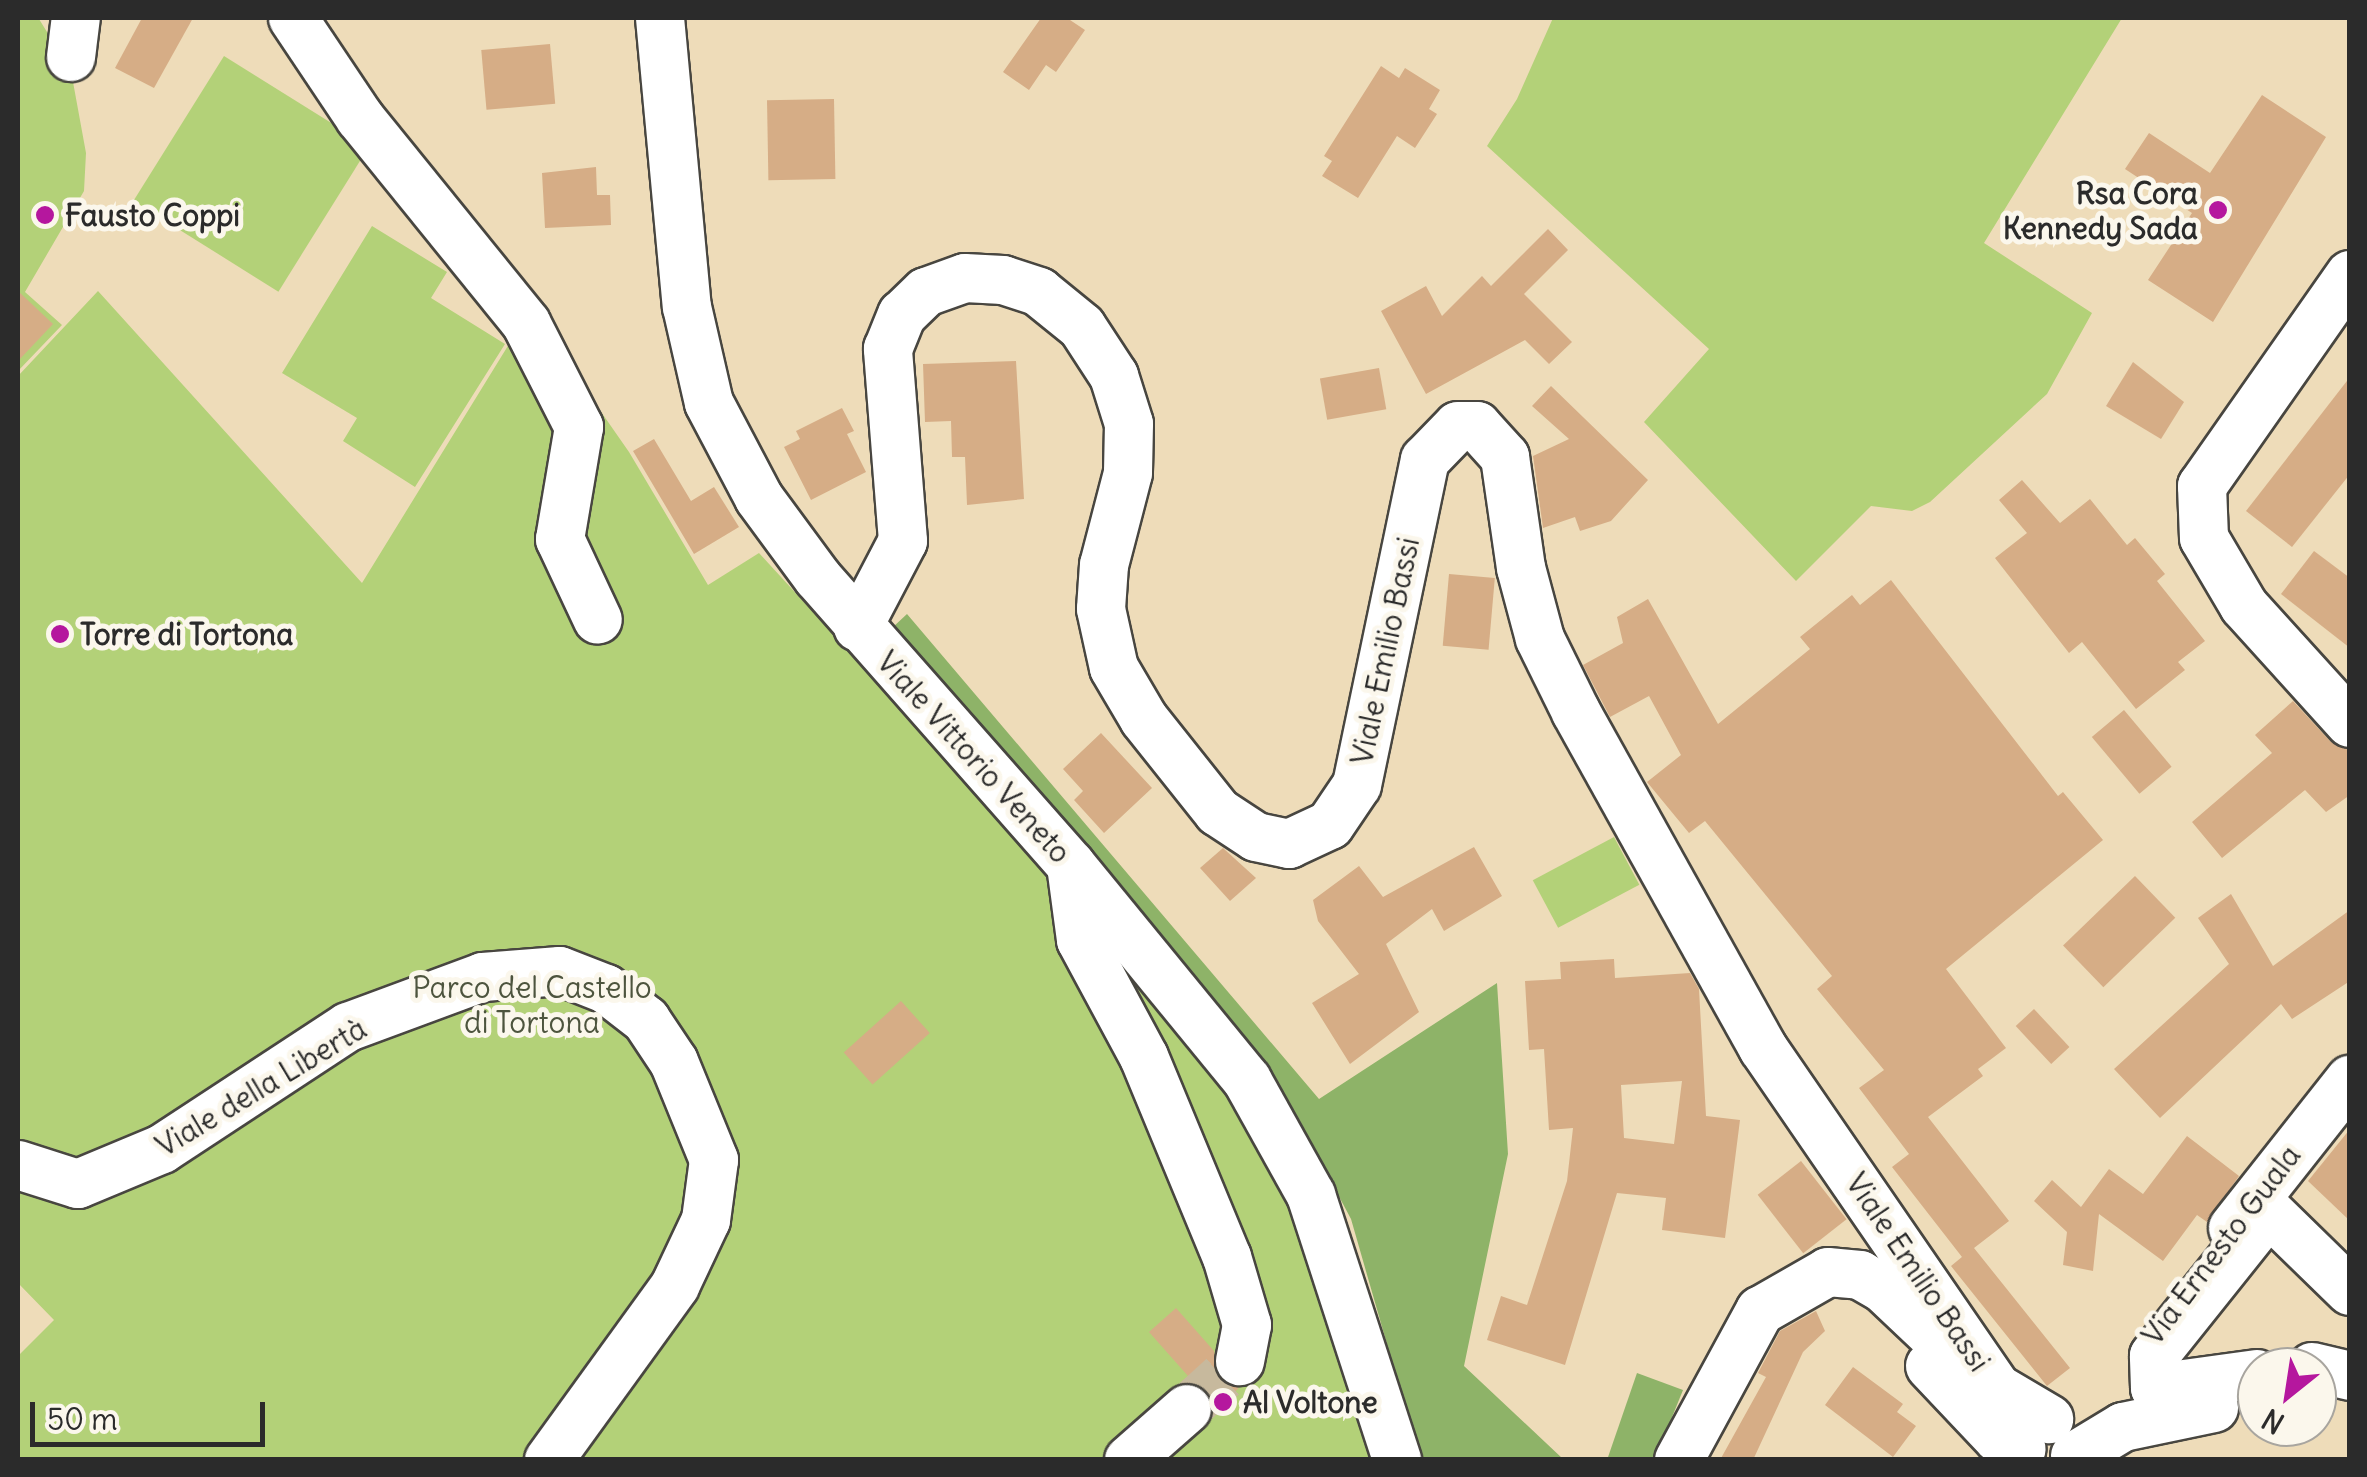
<!DOCTYPE html>
<html>
<head>
<meta charset="utf-8">
<style>
  body { margin:0 }
  #map { position:relative; width:2367px; height:1477px; overflow:hidden; background:#eedcb9; font-family:Delius,sans-serif }
  div>[style] { position:absolute }
  [style*='--x'] { left:calc(var(--x)*1px); top:calc(var(--y)*1px); width:calc(var(--w)*1px); rotate:calc(var(--a)*1deg) }
  .green>* { inset:0; background:#b3d178; transform-origin:0 0 }
  .forest>* { inset:0; background:#8eb368 }
  .building>* { inset:0; background:#d6ad86; transform-origin:0 0 }
  .minor-tunnel>* { height:48px; margin-top:-24px; transform-origin:0; background:repeating-linear-gradient(90deg,#c7b99d 0 48px,transparent 0 72px) }
  .roads { filter:drop-shadow(2px 0 #484640) drop-shadow(-2px 0 #484640) drop-shadow(0 2px #484640) drop-shadow(0 -2px #484640) }
  .minor>* { height:48px; margin:-24px; padding:0 24px; transform-origin:24px; border-radius:24px; background:#fff }
  .dots>* { width:28px; height:28px; translate:-50% -50%; box-sizing:border-box; border:5px solid #fbf7ec; border-radius:50% }
  span { translate:-50% -50%; white-space:nowrap; text-align:center; line-height:1.15; -webkit-text-stroke:10px #fbf7ec; paint-order:stroke }
  .poi-label { font-size:30px; color:#2b2b2b; font-weight:700 }
  .right { translate:-100% -50%; text-align:right }
  .left { translate:0 -50%; text-align:left }
  .street-label { font-size:30px; color:#2b2b2b }
  .park-label { font-size:30px; color:#4d543e }
  .frame { position:absolute; inset:0; border:20px solid #2b2b2b; pointer-events:none }
  .north { position:absolute; left:2237px; top:1347px; width:100px; height:100px; box-sizing:border-box; background:#fbf7ec; border:2px solid #a8a59f; border-radius:50%; rotate:210deg; font-size:28px; font-weight:700; line-height:40px; text-align:center; color:#2b2b2b }
  .north::after { content:''; display:block; margin:auto; width:35px; height:45px; background:#b5179e; clip-path:polygon(50% 0,100% 100%,50% 72%,0 100%) }
  .scale { position:absolute; left:30px; top:1402px; width:235px; height:45px; box-sizing:border-box; border:5px solid #2b2b2b; border-top:0; padding-left:12px; font-size:30px; line-height:35px; white-space:nowrap; color:#2b2b2b; -webkit-text-stroke:8px #fbf7ec; paint-order:stroke }
</style>
</head>
<body>
<div id="map">
  <div class="green">
    <div style="clip-path:polygon(18px 18px,39px 19px,71px 71px,86px 153px,84px 191px,25px 292px,62px 325px,18px 371px)"></div>
    <div style="clip-path:polygon(1553px 18px,2122px 18px,1984px 243px,2092px 313px,2047px 394px,1930px 502px,1912px 511px,1871px 506px,1796px 581px,1644px 422px,1709px 349px,1487px 146px,1517px 99px)"></div>
    <div style="left:224px;top:56px;width:171px;height:171px;rotate:32deg"></div>
    <div style="clip-path:polygon(372px 226px,447px 272px,431px 298px,505px 344px,415px 487px,343px 441px,357px 418px,282px 373px)"></div>
    <div style="clip-path:polygon(98px 291px,362px 583px,530px 310px,629px 452px,708px 585px,759px 553px,966px 779px,1244px 1104px,1280px 1161px,1380px 1459px,18px 1459px,18px 1356px,54px 1320px,18px 1283px,18px 376px)"></div>
    <div style="left:1614px;top:837px;width:54px;height:92px;rotate:62deg"></div>
  </div>
  <div class="forest">
    <div style="clip-path:polygon(907px 614px,1319px 1099px,1497px 983px,1508px 1154px,1464px 1366px,1563px 1459px,1420px 1459px,1351px 1219px,1286px 1097px,892px 628px)"></div>
    <div style="clip-path:polygon(1637px 1373px,1683px 1390px,1655px 1459px,1607px 1460px)"></div>
  </div>
  <div class="building">
    <div style="clip-path:polygon(142px 18px,193px 18px,154px 88px,115px 68px)"></div>
    <div style="clip-path:polygon(1041px 18px,1067px 18px,1085px 30px,1056px 72px,1046px 65px,1029px 90px,1003px 72px)"></div>
    <div style="left:550px;top:44px;width:60px;height:69px;rotate:85deg"></div>
    <div style="clip-path:polygon(1381px 66px,1399px 78px,1405px 68px,1440px 90px,1429px 109px,1437px 114px,1415px 148px,1397px 136px,1358px 198px,1322px 176px,1332px 161px,1324px 156px)"></div>
    <div style="clip-path:polygon(2262px 95px,2326px 137px,2213px 322px,2148px 280px,2192px 213px,2125px 169px,2149px 133px,2210px 173px)"></div>
    <div style="left:834px;top:99px;width:80px;height:67px;rotate:89deg"></div>
    <div style="clip-path:polygon(596px 167px,597px 195px,610px 195px,611px 225px,545px 228px,542px 173px)"></div>
    <div style="clip-path:polygon(1548px 229px,1568px 250px,1524px 294px,1572px 342px,1549px 364px,1525px 340px,1426px 394px,1381px 311px,1426px 286px,1442px 316px,1482px 276px,1491px 286px)"></div>
    <div style="clip-path:polygon(18px 291px,53px 324px,18px 361px)"></div>
    <div style="clip-path:polygon(1016px 361px,1024px 499px,967px 505px,965px 457px,952px 457px,951px 421px,925px 422px,923px 364px)"></div>
    <div style="clip-path:polygon(2133px 362px,2184px 402px,2161px 439px,2106px 406px)"></div>
    <div style="left:1379px;top:368px;width:42px;height:60px;rotate:80deg"></div>
    <div style="clip-path:polygon(2350px 377px,2350px 474px,2292px 547px,2246px 511px)"></div>
    <div style="clip-path:polygon(1551px 386px,1648px 480px,1611px 521px,1580px 531px,1575px 517px,1543px 528px,1533px 456px,1569px 439px,1532px 406px)"></div>
    <div style="clip-path:polygon(842px 408px,854px 431px,847px 434px,866px 472px,811px 500px,784px 447px,800px 439px,796px 431px)"></div>
    <div style="clip-path:polygon(654px 439px,691px 501px,714px 487px,739px 527px,694px 554px,633px 451px)"></div>
    <div style="clip-path:polygon(2022px 480px,2060px 523px,2090px 499px,2127px 545px,2135px 538px,2165px 574px,2157px 581px,2205px 641px,2178px 662px,2185px 670px,2136px 709px,2082px 642px,2069px 653px,1995px 558px,2027px 533px,1999px 500px)"></div>
    <div style="clip-path:polygon(2314px 551px,2350px 578px,2350px 648px,2281px 594px)"></div>
    <div style="left:1449px;top:574px;width:46px;height:72px;rotate:5deg"></div>
    <div style="clip-path:polygon(1891px 580px,2058px 796px,2063px 792px,2103px 840px,1946px 969px,2006px 1048px,1978px 1069px,1983px 1076px,1928px 1117px,2009px 1221px,1974px 1248px,2070px 1368px,2047px 1386px,1951px 1266px,1968px 1252px,1962px 1257px,1892px 1167px,1909px 1154px,1859px 1088px,1884px 1070px,1817px 989px,1832px 976px,1705px 821px,1689px 833px,1647px 782px,1681px 755px,1649px 696px,1610px 717px,1583px 665px,1623px 643px,1617px 617px,1648px 599px,1718px 724px,1810px 649px,1800px 637px,1852px 595px,1860px 605px)"></div>
    <div style="clip-path:polygon(2293px 701px,2330px 741px,2350px 750px,2350px 795px,2326px 812px,2305px 790px,2222px 858px,2192px 822px,2272px 753px,2255px 735px)"></div>
    <div style="left:2124px;top:710px;width:74px;height:42px;rotate:50deg"></div>
    <div style="clip-path:polygon(1101px 733px,1152px 788px,1104px 833px,1074px 800px,1083px 791px,1063px 769px)"></div>
    <div style="clip-path:polygon(1474px 847px,1502px 896px,1444px 931px,1432px 909px,1386px 944px,1419px 1012px,1350px 1064px,1312px 1003px,1359px 974px,1318px 921px,1313px 900px,1359px 866px,1383px 897px)"></div>
    <div style="clip-path:polygon(1223px 848px,1256px 878px,1230px 901px,1200px 868px)"></div>
    <div style="left:2135px;top:876px;width:58px;height:100px;rotate:46deg"></div>
    <div style="clip-path:polygon(2231px 894px,2273px 966px,2350px 910px,2350px 981px,2292px 1019px,2281px 1004px,2160px 1118px,2114px 1069px,2229px 964px,2198px 918px)"></div>
    <div style="clip-path:polygon(evenodd,1614px 959px,1615px 978px,1690px 973px,1699px 989px,1706px 1116px,1740px 1120px,1725px 1238px,1662px 1230px,1666px 1198px,1617px 1193px,1565px 1365px,1487px 1340px,1501px 1296px,1527px 1305px,1567px 1181px,1573px 1128px,1549px 1130px,1544px 1049px,1529px 1050px,1525px 981px,1561px 979px,1560px 962px,1614px 959px,1682px 1081px,1674px 1144px,1624px 1138px,1621px 1085px,1682px 1081px)"></div>
    <div style="left:901px;top:1001px;width:43px;height:77px;rotate:48deg"></div>
    <div style="left:2034px;top:1009px;width:52px;height:25px;rotate:47deg"></div>
    <div style="clip-path:polygon(2350px 1129px,2350px 1221px,2308px 1181px)"></div>
    <div style="clip-path:polygon(2187px 1136px,2239px 1176px,2207px 1222px,2197px 1215px,2163px 1261px,2099px 1214px,2093px 1271px,2063px 1265px,2067px 1232px,2034px 1201px,2052px 1180px,2081px 1207px,2109px 1169px,2143px 1194px)"></div>
    <div style="left:1801px;top:1161px;width:74px;height:55px;rotate:52deg"></div>
    <div style="clip-path:polygon(1176px 1308px,1214px 1351px,1221px 1381px,1239px 1388px,1214px 1411px,1208px 1392px,1181px 1382px,1188px 1376px,1149px 1332px)"></div>
    <div style="clip-path:polygon(1816px 1311px,1825px 1331px,1803px 1352px,1753px 1460px,1720px 1460px,1766px 1377px,1758px 1373px,1780px 1331px)"></div>
    <div style="clip-path:polygon(1853px 1367px,1903px 1404px,1897px 1412px,1916px 1426px,1893px 1457px,1825px 1405px)"></div>
  </div>
  <div class="minor-tunnel">
    <div style="--x:1187;--y:1409;--w:72;--a:-42.2"></div>
  </div>
  <div class="roads">
    <div class="minor">
      <div style="--x:293;--y:18;--w:120;--a:56.2"></div>
      <div style="--x:360;--y:118;--w:264;--a:51"></div>
      <div style="--x:526;--y:323;--w:117;--a:63"></div>
      <div style="--x:579;--y:427;--w:114;--a:99.6"></div>
      <div style="--x:560;--y:539;--w:89;--a:64.9"></div>
      <div style="--x:660;--y:18;--w:290;--a:84.7"></div>
      <div style="--x:687;--y:307;--w:98;--a:77.1"></div>
      <div style="--x:709;--y:403;--w:107;--a:62.2"></div>
      <div style="--x:759;--y:498;--w:99;--a:53.6"></div>
      <div style="--x:818;--y:578;--w:383;--a:48.6"></div>
      <div style="--x:1071;--y:865;--w:278;--a:50.7"></div>
      <div style="--x:1247;--y:1080;--w:132;--a:60.9"></div>
      <div style="--x:1311;--y:1195;--w:279;--a:72"></div>
      <div style="--x:71;--y:57;--w:39;--a:-83"></div>
      <div style="--x:2350;--y:275;--w:258;--a:125"></div>
      <div style="--x:2202;--y:486;--w:52;--a:87.8"></div>
      <div style="--x:2204;--y:538;--w:79;--a:59.5"></div>
      <div style="--x:2244;--y:606;--w:158;--a:47.8"></div>
      <div style="--x:858;--y:627;--w:97;--a:-62.4"></div>
      <div style="--x:903;--y:541;--w:193;--a:-94.5"></div>
      <div style="--x:888;--y:349;--w:37;--a:-68"></div>
      <div style="--x:902;--y:315;--w:33;--a:-44"></div>
      <div style="--x:926;--y:292;--w:41;--a:-19.7"></div>
      <div style="--x:965;--y:278;--w:38;--a:3"></div>
      <div style="--x:1003;--y:280;--w:38;--a:18"></div>
      <div style="--x:1039;--y:292;--w:55;--a:39.1"></div>
      <div style="--x:1082;--y:327;--w:59;--a:56.9"></div>
      <div style="--x:1114;--y:376;--w:50;--a:72.6"></div>
      <div style="--x:1129;--y:424;--w:49;--a:91.2"></div>
      <div style="--x:1128;--y:473;--w:95;--a:104.6"></div>
      <div style="--x:1104;--y:565;--w:44;--a:93.9"></div>
      <div style="--x:1101;--y:609;--w:60;--a:77.6"></div>
      <div style="--x:1114;--y:668;--w:59;--a:59.5"></div>
      <div style="--x:1144;--y:719;--w:119;--a:51.5"></div>
      <div style="--x:1218;--y:812;--w:45;--a:33.3"></div>
      <div style="--x:1256;--y:837;--w:34;--a:12"></div>
      <div style="--x:1289;--y:844;--w:45;--a:-24.9"></div>
      <div style="--x:1330;--y:825;--w:48;--a:-56"></div>
      <div style="--x:1357;--y:785;--w:332;--a:-78.2"></div>
      <div style="--x:1425;--y:460;--w:47;--a:-45.9"></div>
      <div style="--x:1458;--y:426;--w:19;--a:0"></div>
      <div style="--x:1477;--y:426;--w:42;--a:47.9"></div>
      <div style="--x:1505;--y:457;--w:112;--a:81.8"></div>
      <div style="--x:1521;--y:568;--w:73;--a:75"></div>
      <div style="--x:1540;--y:639;--w:81;--a:63.7"></div>
      <div style="--x:1576;--y:712;--w:385;--a:60.9"></div>
      <div style="--x:1763;--y:1048;--w:420;--a:55.5"></div>
      <div style="--x:1071;--y:865;--w:76;--a:82.4"></div>
      <div style="--x:1081;--y:940;--w:133;--a:61.7"></div>
      <div style="--x:1144;--y:1057;--w:217;--a:67.5"></div>
      <div style="--x:1227;--y:1257;--w:71;--a:73.6"></div>
      <div style="--x:1247;--y:1325;--w:37;--a:101"></div>
      <div style="--x:18;--y:1165;--w:63;--a:17.6"></div>
      <div style="--x:78;--y:1184;--w:91;--a:-22.6"></div>
      <div style="--x:162;--y:1149;--w:222;--a:-33.3"></div>
      <div style="--x:348;--y:1027;--w:144;--a:-20.3"></div>
      <div style="--x:483;--y:977;--w:77;--a:-4.5"></div>
      <div style="--x:560;--y:971;--w:49;--a:21.4"></div>
      <div style="--x:606;--y:989;--w:51;--a:37.8"></div>
      <div style="--x:646;--y:1020;--w:50;--a:56.3"></div>
      <div style="--x:674;--y:1062;--w:106;--a:67.8"></div>
      <div style="--x:714;--y:1160;--w:61;--a:97.6"></div>
      <div style="--x:706;--y:1220;--w:73;--a:115.2"></div>
      <div style="--x:675;--y:1286;--w:215;--a:125.9"></div>
      <div style="--x:2233;--y:1228;--w:189;--a:-51.7"></div>
      <div style="--x:1930;--y:1366;--w:99;--a:46.6"></div>
      <div style="--x:1998;--y:1438;--w:26;--a:25"></div>
      <div style="--x:2312;--y:1367;--w:39;--a:13"></div>
      <div style="--x:2257;--y:1374;--w:103;--a:172.2"></div>
      <div style="--x:2155;--y:1388;--w:32;--a:-92"></div>
      <div style="--x:2154;--y:1356;--w:184;--a:-51.4"></div>
      <div style="--x:2269;--y:1212;--w:113;--a:44.3"></div>
      <div style="--x:2075;--y:1456;--w:56;--a:-31.1"></div>
      <div style="--x:2123;--y:1427;--w:93;--a:-11.8"></div>
      <div style="--x:1129;--y:1460;--w:77;--a:-41.3"></div>
      <div style="--x:1679;--y:1460;--w:170;--a:-61.5"></div>
      <div style="--x:1760;--y:1311;--w:78;--a:-29.8"></div>
      <div style="--x:1828;--y:1272;--w:32;--a:5"></div>
      <div style="--x:1860;--y:1275;--w:28;--a:30"></div>
      <div style="--x:1884;--y:1289;--w:127;--a:43.4"></div>
      <div style="--x:1976;--y:1376;--w:85;--a:30.5"></div>
    </div>
  </div>
  <div class="dots">
    <div style="left:2218px;top:210px;background:#b5179e"></div>
    <div style="left:45px;top:215px;background:#b5179e"></div>
    <div style="left:60px;top:634px;background:#b5179e"></div>
    <div style="left:1223px;top:1402px;background:#b5179e"></div>
  </div>
  <div class="poi-label">
    <span class="right" style="left:2198px;top:210px">Rsa Cora<br>Kennedy Sada</span>
    <span class="left" style="left:65px;top:215px">Fausto Coppi</span>
    <span class="left" style="left:80px;top:634px">Torre di Tortona</span>
    <span class="left" style="left:1243px;top:1402px">Al Voltone</span>
  </div>
  <div class="street-label">
    <span style="left:1385px;top:651px;rotate:-78deg">Viale Emilio Bassi</span>
    <span style="left:974px;top:757px;rotate:48deg">Viale Vittorio Veneto</span>
    <span style="left:261px;top:1087px;rotate:-31deg">Viale della Libertà</span>
    <span style="left:2221px;top:1245px;rotate:-53deg">Via Ernesto Guala</span>
    <span style="left:1918px;top:1272px;rotate:56deg">Viale Emilio Bassi</span>
  </div>
  <div class="park-label">
    <span style="left:532px;top:1004px">Parco del Castello<br>di Tortona</span>
  </div>
  <div class="frame"></div>
  <div class="north">N</div>
  <div class="scale">50 m</div>
</div>
</body>
</html>
